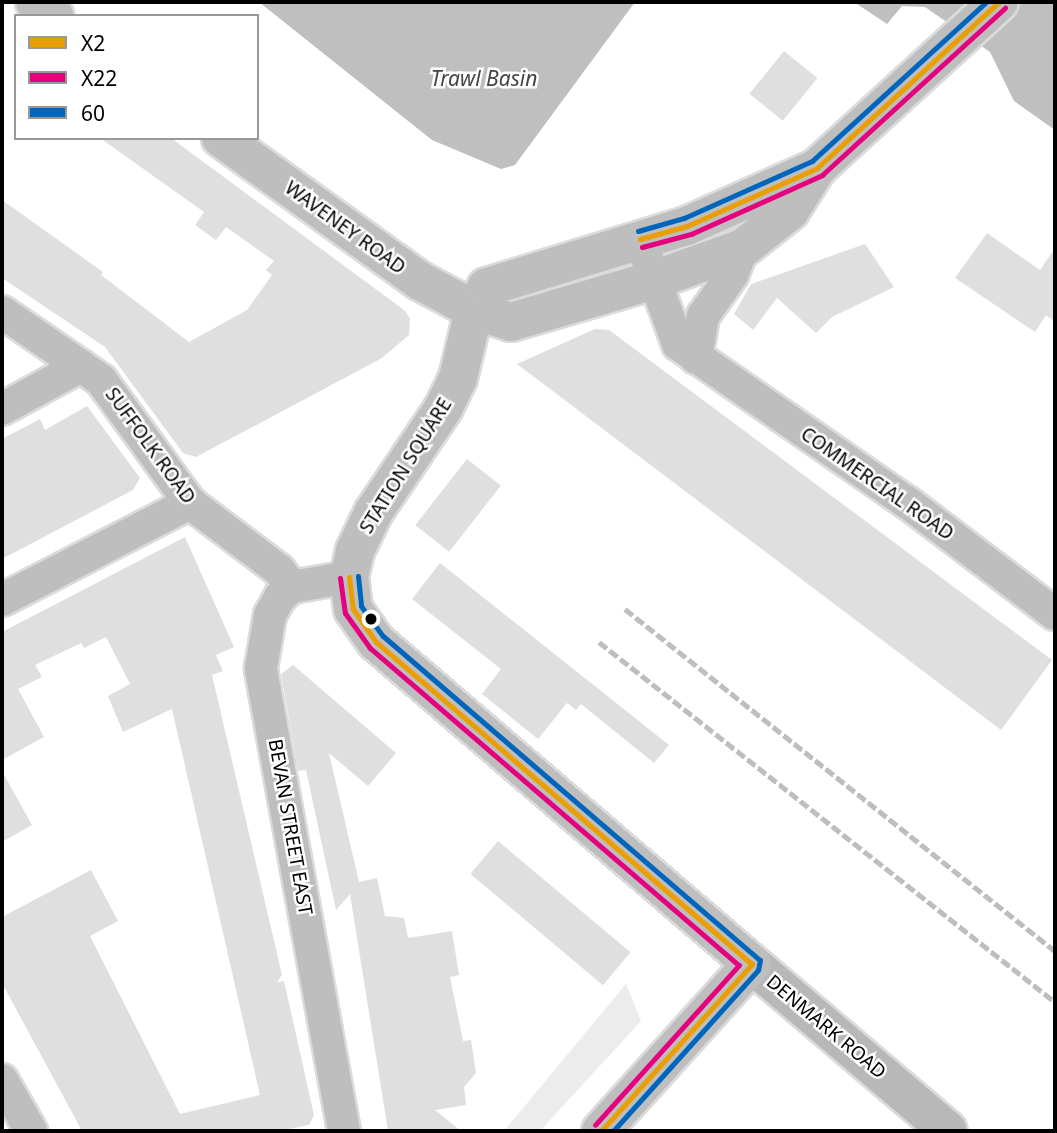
<!DOCTYPE html>
<html>
<head>
<meta charset="utf-8">
<style>
  body { margin:0 }
  #map { position:relative; width:1057px; height:1133px; overflow:hidden; background:#fff; font-family:"Noto Sans",sans-serif }
  div>[style] { position:absolute }
  [style*='--x'] { left:calc(var(--x)*1px); top:calc(var(--y)*1px); width:calc(var(--w)*1px); rotate:calc(var(--a)*1deg) }
  .green>* { inset:0; background:#ececec }
  .water>* { inset:0; background:#bfbfbf }
  .building>* { inset:0; background:#dfdfdf; transform-origin:0 0 }
  .roads { filter:drop-shadow(2px 0 #dbdbdb) drop-shadow(-2px 0 #dbdbdb) drop-shadow(0 2px #dbdbdb) drop-shadow(0 -2px #dbdbdb) }
  .street>* { height:32px; margin:-16px; padding:0 16px; transform-origin:16px; border-radius:16px; background:#bebebe }
  .secondary>* { height:38px; margin:-19px; padding:0 19px; transform-origin:19px; border-radius:19px; background:#b8b8b8 }
  .highway>* { height:38px; margin:-19px; padding:0 19px; transform-origin:19px; border-radius:19px; background:#bebebe }
  .rail>* { height:5px; margin-top:-2.5px; transform-origin:0; background:repeating-linear-gradient(90deg,#bebebe 0 10px,transparent 0 13.5px) }
  .bus-1>* { height:5px; margin:-2.5px; padding:0 2.5px; transform-origin:2.5px; border-radius:2.5px; background:#eb9e00 }
  .bus-2>* { height:5px; margin:-2.5px; padding:0 2.5px; transform-origin:2.5px; border-radius:2.5px; background:#e5007d }
  .bus-3>* { height:5px; margin:-2.5px; padding:0 2.5px; transform-origin:2.5px; border-radius:2.5px; background:#0065bd }
  .dots>* { width:19px; height:19px; translate:-50% -50%; box-sizing:border-box; border:4px solid #fff; border-radius:50% }
  span { translate:-50% -50%; white-space:nowrap; text-align:center; line-height:1.15; -webkit-text-stroke:5px #fff; paint-order:stroke }
  .street-label { font-size:19px; color:#000 }
  .water-label { font-size:21px; color:#444; font-style:italic }
  .frame { position:absolute; inset:0; border:4px solid #000; pointer-events:none }
  .legend { position:absolute; left:14px; top:14px; width:245px; height:126px; box-sizing:border-box; background:#fff; border:2px solid #999; margin:0; padding:9px 12px; list-style:none; font-size:21px; color:#000 }
  .legend li { display:flex; align-items:center; gap:14px; height:35px }
  .legend b { width:35px; border:2px solid #999 }
</style>
</head>
<body>
<div id="map">
  <div class="green">
    <div style="clip-path:polygon(626px 984px,641px 1021px,540px 1131px,504px 1131px)"></div>
  </div>
  <div class="water">
    <div style="clip-path:polygon(259px 2px,635px 2px,515px 165px,501px 169px,432px 140px)"></div>
    <div style="clip-path:polygon(854px 2px,1055px 2px,1055px 130px,1014px 101px,990px 52px,925px 7px,902px 6px,887px 24px)"></div>
  </div>
  <div class="building">
    <div style="left:784px;top:51px;width:43px;height:55px;rotate:39deg"></div>
    <div style="clip-path:polygon(100px 138px,171px 138px,404px 310px,410px 318px,409px 335px,382px 358px,196px 457px,183px 453px,105px 347px,2px 278px,2px 200px,103px 272px,101px 275px,189px 342px,247px 310px,272px 275px,266px 270px,274px 261px,226px 227px,216px 240px,195px 225px,204px 212px)"></div>
    <div style="clip-path:polygon(987px 233px,1040px 270px,1055px 248px,1055px 322px,1046px 315px,1035px 332px,955px 278px)"></div>
    <div style="clip-path:polygon(865px 244px,894px 287px,832px 317px,816px 333px,777px 298px,753px 330px,734px 314px,751px 284px)"></div>
    <div style="clip-path:polygon(595px 329px,609px 330px,1052px 660px,1001px 730px,517px 364px)"></div>
    <div style="clip-path:polygon(87px 406px,140px 478px,133px 490px,2px 559px,2px 439px,40px 419px,45px 430px)"></div>
    <div style="left:467px;top:459px;width:43px;height:84px;rotate:38deg"></div>
    <div style="clip-path:polygon(185px 537px,234px 647px,216px 655px,223px 671px,212px 675px,282px 975px,277px 982px,284px 981px,314px 1115px,309px 1125px,278px 1131px,82px 1131px,2px 983px,2px 917px,91px 870px,118px 921px,90px 936px,180px 1114px,260px 1095px,172px 709px,123px 732px,108px 696px,130px 684px,106px 637px,84px 648px,81px 643px,35px 665px,42px 677px,18px 689px,44px 737px,2px 760px,2px 632px)"></div>
    <div style="clip-path:polygon(440px 563px,669px 745px,654px 763px,581px 704px,576px 710px,567px 703px,538px 739px,482px 694px,501px 669px,412px 599px)"></div>
    <div style="clip-path:polygon(293px 665px,396px 753px,368px 786px,329px 753px,359px 882px,377px 878px,385px 916px,404px 918px,408px 938px,452px 931px,459px 975px,450px 977px,463px 1041px,471px 1040px,476px 1073px,464px 1087px,466px 1105px,435px 1110px,461px 1131px,388px 1131px,350px 894px,336px 910px,306px 770px,298px 771px,281px 674px)"></div>
    <div style="clip-path:polygon(2px 771px,32px 825px,2px 842px)"></div>
    <div style="left:498px;top:841px;width:173px;height:43px;rotate:40deg"></div>
  </div>
  <div class="roads">
    <div class="street">
      <div style="--x:640;--y:239;--w:112;--a:70.1"></div>
      <div style="--x:678;--y:344;--w:280;--a:34.7"></div>
      <div style="--x:908;--y:503;--w:184;--a:37.1"></div>
      <div style="--x:2;--y:312;--w:120;--a:34.5"></div>
      <div style="--x:101;--y:380;--w:152;--a:54.1"></div>
      <div style="--x:190;--y:503;--w:111;--a:37"></div>
      <div style="--x:279;--y:570;--w:21;--a:53"></div>
      <div style="--x:696;--y:358;--w:43;--a:-80.5"></div>
      <div style="--x:703;--y:316;--w:50;--a:-54.7"></div>
      <div style="--x:732;--y:275;--w:29;--a:-68"></div>
      <div style="--x:2;--y:409;--w:90;--a:-28.6"></div>
      <div style="--x:2;--y:600;--w:212;--a:-27.3"></div>
      <div style="--x:2;--y:1080;--w:59;--a:60.4"></div>
      <div style="--x:344;--y:1131;--w:470;--a:-100.2"></div>
      <div style="--x:261;--y:668;--w:54;--a:-80.4"></div>
      <div style="--x:270;--y:615;--w:21;--a:-61"></div>
      <div style="--x:280;--y:597;--w:16;--a:-40"></div>
      <div style="--x:292;--y:587;--w:58;--a:-10"></div>
    </div>
    <div class="secondary">
      <div style="--x:752;--y:964;--w:257;--a:40.4"></div>
    </div>
    <div class="highway">
      <div style="--x:35;--y:2;--w:24;--a:36"></div>
      <div style="--x:221;--y:138;--w:245;--a:35.7"></div>
      <div style="--x:420;--y:281;--w:61;--a:28.2"></div>
      <div style="--x:474;--y:310;--w:39;--a:18"></div>
      <div style="--x:511;--y:322;--w:149;--a:-16.4"></div>
      <div style="--x:654;--y:280;--w:95;--a:-19.8"></div>
      <div style="--x:743;--y:248;--w:60;--a:-38.2"></div>
      <div style="--x:790;--y:211;--w:51;--a:-57.9"></div>
      <div style="--x:601;--y:1131;--w:225;--a:-47.9"></div>
      <div style="--x:752;--y:964;--w:495;--a:-139.4"></div>
      <div style="--x:376;--y:642;--w:40;--a:-124.9"></div>
      <div style="--x:353;--y:609;--w:32;--a:-97"></div>
      <div style="--x:349;--y:577;--w:27;--a:-77"></div>
      <div style="--x:355;--y:551;--w:42;--a:-64.7"></div>
      <div style="--x:373;--y:513;--w:125;--a:-56.1"></div>
      <div style="--x:443;--y:409;--w:34;--a:-64"></div>
      <div style="--x:458;--y:378;--w:70;--a:-76.8"></div>
      <div style="--x:474;--y:310;--w:26;--a:-61"></div>
      <div style="--x:487;--y:287;--w:209;--a:-17"></div>
      <div style="--x:687;--y:226;--w:142;--a:-24"></div>
      <div style="--x:817;--y:168;--w:246;--a:-42.4"></div>
    </div>
  </div>
  <div class="rail">
    <div style="--x:625;--y:609;--w:549;--a:38.5"></div>
    <div style="--x:599;--y:642;--w:581;--a:38.29"></div>
  </div>
  <div class="bus-1">
    <div style="--x:640;--y:239;--w:49;--a:-15.5"></div>
    <div style="--x:687;--y:226;--w:142;--a:-24"></div>
    <div style="--x:817;--y:168;--w:246;--a:-42.4"></div>
    <div style="--x:349;--y:577;--w:32;--a:83"></div>
    <div style="--x:353;--y:609;--w:40;--a:55.1"></div>
    <div style="--x:376;--y:642;--w:495;--a:40.6"></div>
    <div style="--x:752;--y:964;--w:225;--a:132.1"></div>
  </div>
  <div class="bus-2">
    <div style="--x:642;--y:247;--w:51;--a:-14.9"></div>
    <div style="--x:691;--y:234;--w:144;--a:-24.2"></div>
    <div style="--x:822;--y:175;--w:248;--a:-42.4"></div>
    <div style="--x:340;--y:578;--w:35;--a:82"></div>
    <div style="--x:345;--y:613;--w:43;--a:54.5"></div>
    <div style="--x:370;--y:648;--w:486;--a:40.7"></div>
    <div style="--x:739;--y:965;--w:215;--a:132"></div>
  </div>
  <div class="bus-3">
    <div style="--x:638;--y:231;--w:48;--a:-15.8"></div>
    <div style="--x:684;--y:218;--w:140;--a:-24"></div>
    <div style="--x:812;--y:161;--w:236;--a:-42.4"></div>
    <div style="--x:358;--y:576;--w:30;--a:84"></div>
    <div style="--x:361;--y:606;--w:37;--a:54"></div>
    <div style="--x:383;--y:636;--w:497;--a:40.7"></div>
    <div style="--x:760;--y:960;--w:10;--a:101"></div>
    <div style="--x:758;--y:970;--w:217;--a:132"></div>
  </div>
  <div class="dots">
    <div style="left:371px;top:619px;background:#000"></div>
  </div>
  <div class="street-label">
    <span style="left:345px;top:228px;rotate:36deg">WAVENEY ROAD</span>
    <span style="left:150px;top:446px;rotate:54deg">SUFFOLK ROAD</span>
    <span style="left:406px;top:466px;rotate:-58deg">STATION SQUARE</span>
    <span style="left:877px;top:484px;rotate:35deg">COMMERCIAL ROAD</span>
    <span style="left:290px;top:827px;rotate:80deg">BEVAN STREET EAST</span>
    <span style="left:826px;top:1027px;rotate:40deg">DENMARK ROAD</span>
  </div>
  <div class="water-label">
    <span style="left:484px;top:78px">Trawl Basin</span>
  </div>
  <div class="frame"></div>
  <ul class="legend">
  <li><b style="height:9px;background:#eb9e00"></b>X2</li>
  <li><b style="height:9px;background:#e5007d"></b>X22</li>
  <li><b style="height:9px;background:#0065bd"></b>60</li>
  </ul>
</div>
</body>
</html>
